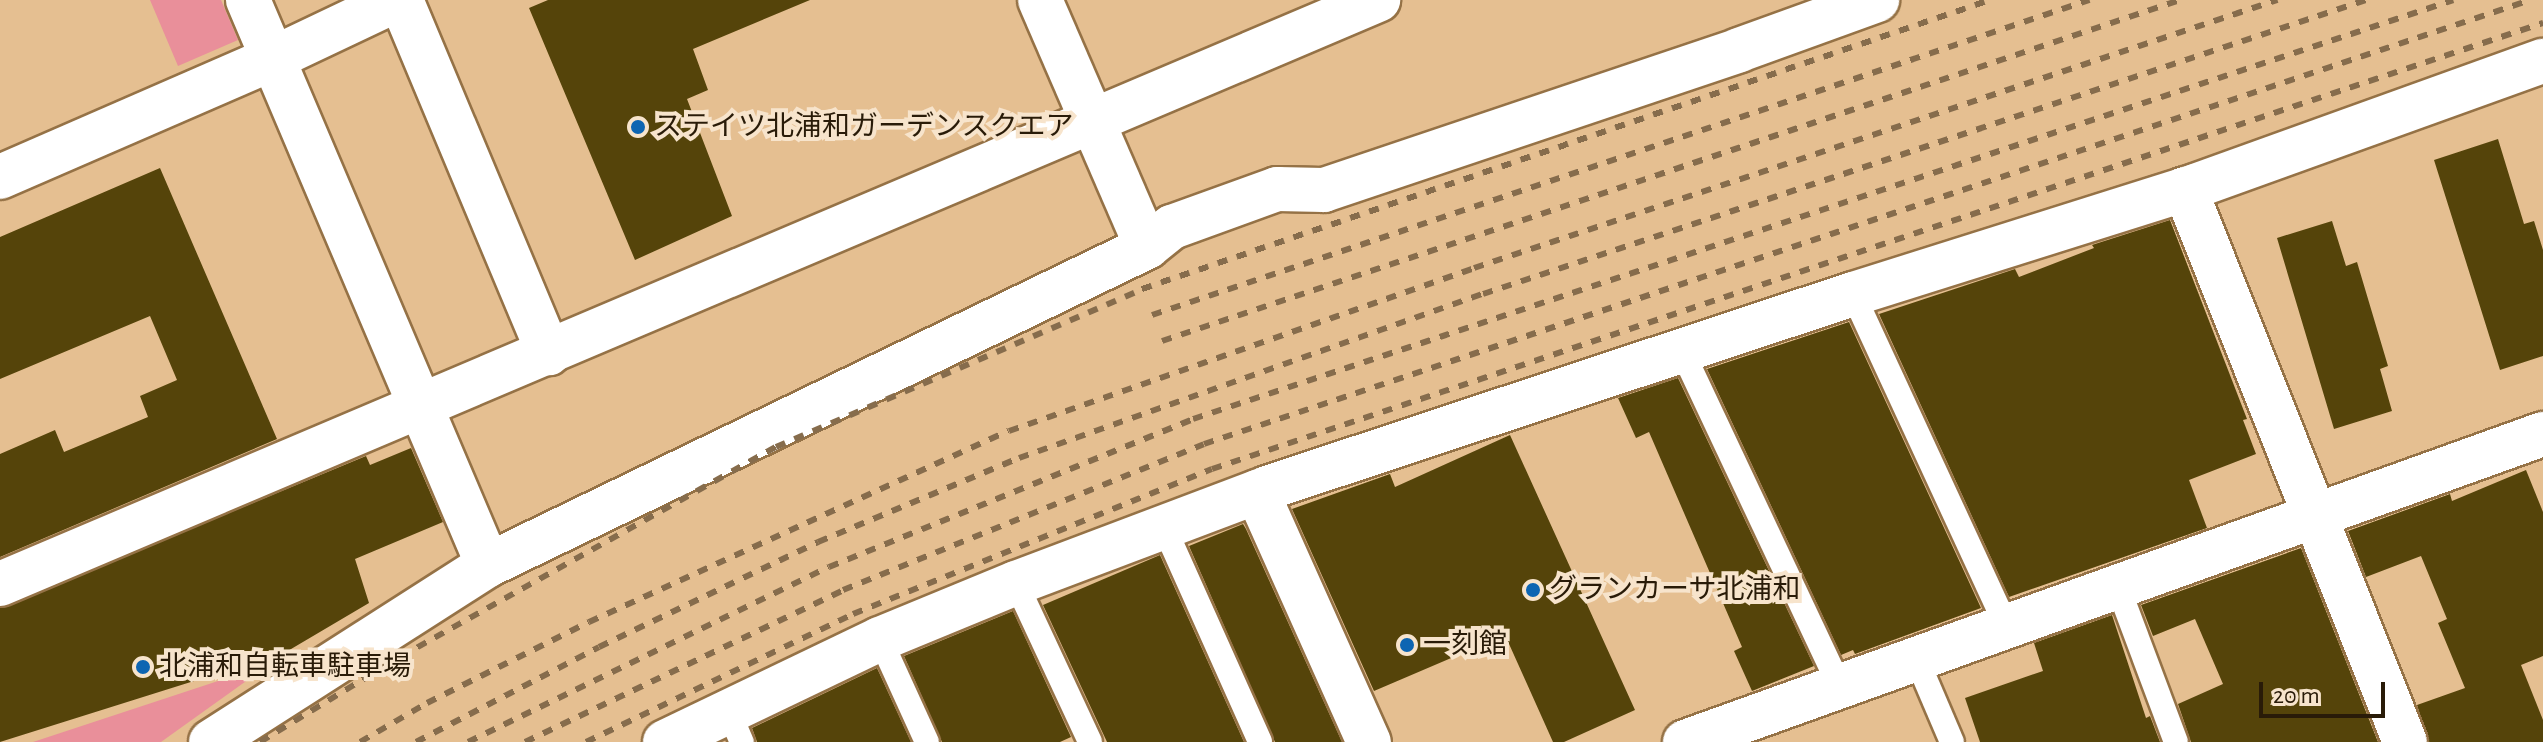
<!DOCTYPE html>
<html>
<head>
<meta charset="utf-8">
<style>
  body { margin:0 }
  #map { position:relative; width:2543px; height:742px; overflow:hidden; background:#e5bf91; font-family:"Alegreya Sans","Noto Sans JP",sans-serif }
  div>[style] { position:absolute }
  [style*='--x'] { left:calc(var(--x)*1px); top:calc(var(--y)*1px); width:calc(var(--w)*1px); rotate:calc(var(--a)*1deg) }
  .green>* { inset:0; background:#e98f9a }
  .building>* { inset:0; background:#55440a }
  .roads { filter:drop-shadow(2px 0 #957246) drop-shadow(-2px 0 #957246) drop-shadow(0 2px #957246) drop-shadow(0 -2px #957246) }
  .lane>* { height:24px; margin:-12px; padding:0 12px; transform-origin:12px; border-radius:12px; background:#fff }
  .street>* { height:44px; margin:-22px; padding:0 22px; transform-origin:22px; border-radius:22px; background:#fff }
  .rail>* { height:6px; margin-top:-3px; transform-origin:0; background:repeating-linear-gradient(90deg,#866c4c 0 10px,transparent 0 20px) }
  .dots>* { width:22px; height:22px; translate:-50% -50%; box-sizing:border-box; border:4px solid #f7e4cc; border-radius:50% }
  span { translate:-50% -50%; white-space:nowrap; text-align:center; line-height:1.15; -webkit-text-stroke:8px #f7e4cc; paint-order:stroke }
  .poi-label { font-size:28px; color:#291b08 }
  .left { translate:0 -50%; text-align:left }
  .scale { position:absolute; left:2259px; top:682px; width:126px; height:36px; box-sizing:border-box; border:4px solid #291b08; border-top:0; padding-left:10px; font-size:24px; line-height:28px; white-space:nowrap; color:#291b08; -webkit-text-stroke:6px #f7e4cc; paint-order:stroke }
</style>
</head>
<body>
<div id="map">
  <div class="green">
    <div style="clip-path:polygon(150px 0,221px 0,238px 40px,178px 66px)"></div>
    <div style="clip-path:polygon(270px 664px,161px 742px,33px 742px)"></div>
  </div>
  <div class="building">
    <div style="clip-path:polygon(548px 0,810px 0,693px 49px,708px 90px,687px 99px,732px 216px,635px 260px,529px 8px)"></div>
    <div style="clip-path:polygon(2498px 139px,2524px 224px,2534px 221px,2543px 250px,2543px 356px,2500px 370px,2434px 160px)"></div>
    <div style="clip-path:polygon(160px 168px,277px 439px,0 557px,0 454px,55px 430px,64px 452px,148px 417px,140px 396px,177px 380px,150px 316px,0 379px,0 237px)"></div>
    <div style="clip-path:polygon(2170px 220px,2247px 419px,2243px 420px,2256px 454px,2189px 480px,2207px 528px,2009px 597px,1879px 314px,2015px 269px,2019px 277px,2094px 248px,2092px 245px)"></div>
    <div style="clip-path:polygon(2332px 221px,2346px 266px,2357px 262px,2388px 366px,2380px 369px,2392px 411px,2334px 429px,2277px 238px)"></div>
    <div style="clip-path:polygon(1849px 322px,1981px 608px,1855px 654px,1853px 650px,1841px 655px,1707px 369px)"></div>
    <div style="clip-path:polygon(1678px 378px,1814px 666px,1752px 691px,1734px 651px,1742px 647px,1649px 432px,1636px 438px,1618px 398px)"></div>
    <div style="clip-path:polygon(1510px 435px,1635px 710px,1564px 742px,1553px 742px,1505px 635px,1374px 691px,1292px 509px,1390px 474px,1395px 487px)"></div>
    <div style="clip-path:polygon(411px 448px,443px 522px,355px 559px,369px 603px,286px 652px,0 742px,0 608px,366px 456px,370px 465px)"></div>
    <div style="clip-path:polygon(2526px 470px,2543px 512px,2543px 656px,2521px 665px,2543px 720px,2543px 742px,2429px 742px,2417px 705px,2465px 688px,2438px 623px,2447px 619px,2421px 556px,2366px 577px,2348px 531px,2450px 494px,2452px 501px)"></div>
    <div style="clip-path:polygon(1243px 524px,1246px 529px,1342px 742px,1275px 742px,1189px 546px)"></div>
    <div style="clip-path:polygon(2301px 548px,2378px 742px,2191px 742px,2178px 704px,2223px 684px,2195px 619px,2153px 636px,2141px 605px)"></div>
    <div style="clip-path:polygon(1160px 555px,1244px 742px,1107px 742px,1043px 605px)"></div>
    <div style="clip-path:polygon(1013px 611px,1071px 737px,1060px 742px,942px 742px,904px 656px)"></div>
    <div style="clip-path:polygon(2112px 615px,2146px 718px,2150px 716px,2160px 742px,1980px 742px,1965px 698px,2043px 671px,2034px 643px)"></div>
    <div style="clip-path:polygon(877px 668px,911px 742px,757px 742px,752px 728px)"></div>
  </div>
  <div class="roads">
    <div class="lane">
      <div style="--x:1853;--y:294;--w:368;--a:65.2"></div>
      <div style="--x:1682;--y:351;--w:371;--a:64.8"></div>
      <div style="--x:1164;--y:527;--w:235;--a:65.9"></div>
      <div style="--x:1016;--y:583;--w:175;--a:65"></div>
      <div style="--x:2118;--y:587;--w:165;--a:69.5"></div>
      <div style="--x:880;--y:639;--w:113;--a:65.5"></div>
      <div style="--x:1917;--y:660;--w:89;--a:66.9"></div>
      <div style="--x:729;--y:712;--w:33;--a:67"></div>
    </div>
    <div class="street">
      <div style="--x:248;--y:0;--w:614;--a:66.99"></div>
      <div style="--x:401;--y:0;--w:383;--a:67.3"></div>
      <div style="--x:1040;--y:0;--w:269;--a:66.6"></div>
      <div style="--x:0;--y:177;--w:299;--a:-23.5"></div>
      <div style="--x:274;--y:58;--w:135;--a:-25.4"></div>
      <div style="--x:2185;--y:189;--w:595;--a:68.31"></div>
      <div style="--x:1257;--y:492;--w:274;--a:65.9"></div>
      <div style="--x:0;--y:584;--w:1497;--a:-22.97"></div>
      <div style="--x:211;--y:742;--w:329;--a:-32.6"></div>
      <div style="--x:488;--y:565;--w:732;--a:-25.76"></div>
      <div style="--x:1147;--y:247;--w:32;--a:-39"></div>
      <div style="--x:1172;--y:227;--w:112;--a:-19.9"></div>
      <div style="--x:1277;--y:189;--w:47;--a:1.2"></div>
      <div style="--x:1324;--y:190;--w:438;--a:-18.6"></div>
      <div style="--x:1739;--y:50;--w:147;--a:-19.9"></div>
      <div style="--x:665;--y:742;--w:238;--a:-25.6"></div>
      <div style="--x:880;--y:639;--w:147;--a:-22.4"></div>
      <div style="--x:1016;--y:583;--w:268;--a:-20.7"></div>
      <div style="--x:1267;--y:488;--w:617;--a:-18.32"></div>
      <div style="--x:1853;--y:294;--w:359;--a:-17.5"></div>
      <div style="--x:2195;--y:186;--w:370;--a:-19.8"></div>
      <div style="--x:1685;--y:742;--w:912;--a:-19.75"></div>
    </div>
  </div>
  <div class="rail">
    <div style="--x:1152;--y:315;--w:989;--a:-18.58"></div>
    <div style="--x:1162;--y:341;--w:1074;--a:-18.52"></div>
    <div style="--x:260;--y:742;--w:164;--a:-31.3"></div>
    <div style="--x:400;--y:657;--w:431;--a:-29.2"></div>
    <div style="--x:776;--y:447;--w:399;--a:-23.3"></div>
    <div style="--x:1142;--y:289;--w:896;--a:-18.82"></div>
    <div style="--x:360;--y:742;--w:78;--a:-30.2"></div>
    <div style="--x:427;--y:703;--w:181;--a:-26.6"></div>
    <div style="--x:589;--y:622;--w:461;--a:-24.5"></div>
    <div style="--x:1009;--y:431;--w:493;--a:-19.3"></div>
    <div style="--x:1474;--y:268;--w:847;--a:-18.46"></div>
    <div style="--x:416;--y:742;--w:206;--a:-27.4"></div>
    <div style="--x:599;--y:647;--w:243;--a:-25.6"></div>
    <div style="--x:818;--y:542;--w:218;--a:-22.7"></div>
    <div style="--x:1019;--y:458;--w:492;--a:-19.5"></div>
    <div style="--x:1483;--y:294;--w:931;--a:-18.42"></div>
    <div style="--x:468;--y:742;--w:401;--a:-25.9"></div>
    <div style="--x:829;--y:567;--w:393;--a:-22.1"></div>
    <div style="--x:1193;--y:419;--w:1328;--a:-18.39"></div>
    <div style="--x:525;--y:742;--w:352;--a:-25.5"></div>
    <div style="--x:843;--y:590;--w:389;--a:-22"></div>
    <div style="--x:1204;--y:444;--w:1398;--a:-18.51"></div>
    <div style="--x:586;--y:742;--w:296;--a:-25.6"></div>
    <div style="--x:853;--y:614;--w:387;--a:-22"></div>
    <div style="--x:1212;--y:469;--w:1404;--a:-18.53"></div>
  </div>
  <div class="dots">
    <div style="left:638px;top:127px;background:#0d65b2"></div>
    <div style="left:1533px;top:590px;background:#0d65b2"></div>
    <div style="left:1407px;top:645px;background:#0d65b2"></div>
    <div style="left:143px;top:667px;background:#0d65b2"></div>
  </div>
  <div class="poi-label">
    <span class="left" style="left:654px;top:127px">ステイツ北浦和ガーデンスクエア</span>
    <span class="left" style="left:1549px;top:590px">グランカーサ北浦和</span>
    <span class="left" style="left:1423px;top:645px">一刻館</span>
    <span class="left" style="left:159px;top:667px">北浦和自転車駐車場</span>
  </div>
  <div class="scale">20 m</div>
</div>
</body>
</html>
